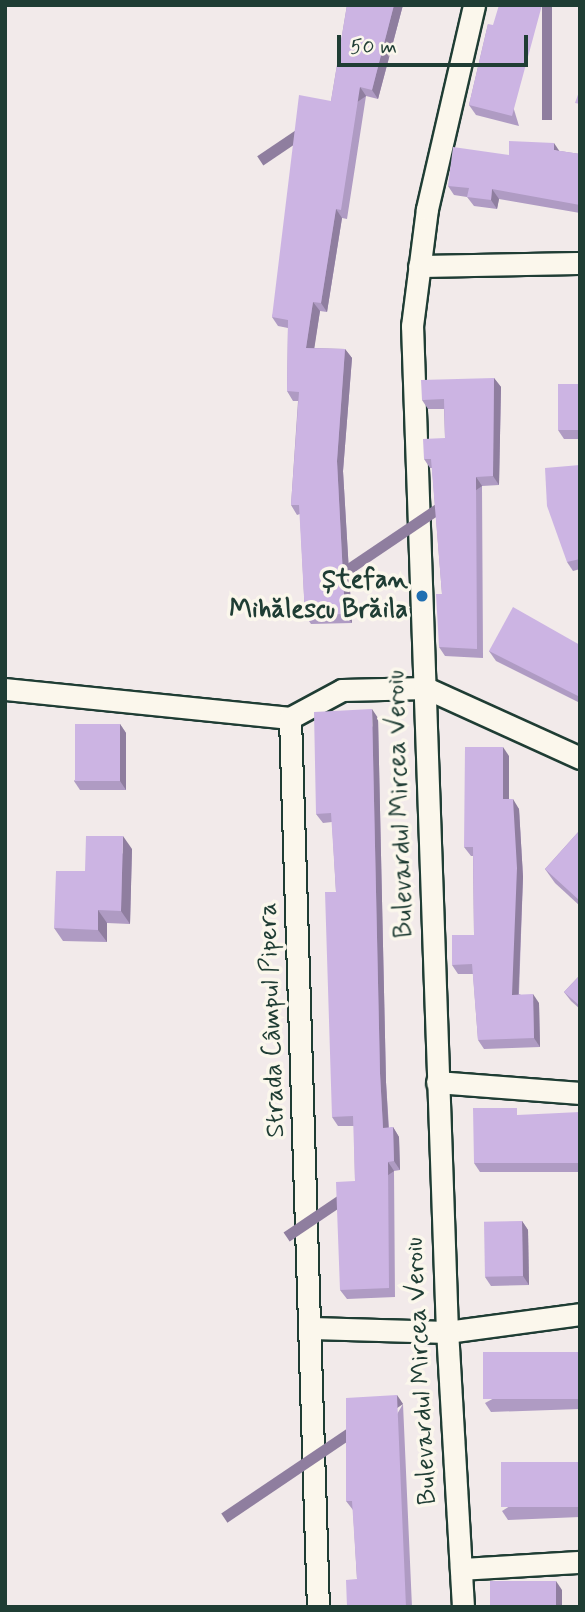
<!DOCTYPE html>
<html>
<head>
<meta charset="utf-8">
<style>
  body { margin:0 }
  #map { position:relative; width:585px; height:1612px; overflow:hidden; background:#f2eaea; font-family:Mynerve,sans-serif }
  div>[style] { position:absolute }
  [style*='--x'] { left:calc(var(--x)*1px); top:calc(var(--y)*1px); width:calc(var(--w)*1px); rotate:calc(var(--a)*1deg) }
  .roads { filter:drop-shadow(2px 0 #1f3d34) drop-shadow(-2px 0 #1f3d34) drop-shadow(0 2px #1f3d34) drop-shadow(0 -2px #1f3d34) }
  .street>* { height:21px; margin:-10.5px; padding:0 10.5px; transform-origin:10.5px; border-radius:10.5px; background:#fbf7ec }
  .wall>* { inset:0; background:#af9bc3 }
  .shaded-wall>* { inset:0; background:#8f7e9f; transform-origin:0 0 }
  .building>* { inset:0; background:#ccb4e3; transform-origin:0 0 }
  .dots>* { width:19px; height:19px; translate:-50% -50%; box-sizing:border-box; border:4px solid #fbf7ec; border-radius:50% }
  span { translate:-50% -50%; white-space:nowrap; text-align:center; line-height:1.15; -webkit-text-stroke:7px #fbf7ec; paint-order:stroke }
  .poi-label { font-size:26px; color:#1f3d34; font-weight:700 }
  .right { translate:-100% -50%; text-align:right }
  .street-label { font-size:26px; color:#1f3d34 }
  .frame { position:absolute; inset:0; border:7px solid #1f3d34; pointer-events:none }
  .scale { position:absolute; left:337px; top:35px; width:191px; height:32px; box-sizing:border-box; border:4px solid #1f3d34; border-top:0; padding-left:9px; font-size:21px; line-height:24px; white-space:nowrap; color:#1f3d34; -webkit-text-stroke:5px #fbf7ec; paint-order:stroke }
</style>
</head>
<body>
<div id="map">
  <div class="roads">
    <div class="street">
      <div style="--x:419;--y:266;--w:161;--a:-1.1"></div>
      <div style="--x:5;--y:689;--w:286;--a:5.8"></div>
      <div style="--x:290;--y:718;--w:889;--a:88.2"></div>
      <div style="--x:290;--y:718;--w:59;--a:-28.3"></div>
      <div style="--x:342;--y:690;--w:84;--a:-1.4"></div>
      <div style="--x:426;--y:688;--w:169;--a:24.4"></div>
      <div style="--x:437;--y:1082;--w:143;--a:4.4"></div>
      <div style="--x:312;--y:1328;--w:135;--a:1.7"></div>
      <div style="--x:447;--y:1332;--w:134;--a:-7.7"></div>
      <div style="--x:461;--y:1569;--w:119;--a:-3.4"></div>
      <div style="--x:463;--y:1607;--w:275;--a:-93.3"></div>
      <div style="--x:447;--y:1332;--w:1007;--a:-91.99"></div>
      <div style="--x:412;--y:326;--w:118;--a:-82.7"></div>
      <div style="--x:427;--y:209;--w:209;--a:-77"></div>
    </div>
  </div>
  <div class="wall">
    <div style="clip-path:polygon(347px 5px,403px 5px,378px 99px,366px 96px,347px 219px,342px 218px,327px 312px,320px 311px,314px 348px,345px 349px,352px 358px,343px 471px,352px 623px,311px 624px,305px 615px,300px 514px,297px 515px,291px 505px,298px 401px,293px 401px,287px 391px,288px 328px,278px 326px,272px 317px,331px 101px)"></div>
    <div style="clip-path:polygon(488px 24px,519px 126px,476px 115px,469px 105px)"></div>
    <div style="clip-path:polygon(560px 151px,580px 154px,580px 213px,499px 199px,497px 209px,474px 206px,467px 197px,454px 195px,448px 186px,509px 155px)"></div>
    <div style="clip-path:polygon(494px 378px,501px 387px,499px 485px,482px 486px,483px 658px,445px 656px,439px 647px,442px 594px,432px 468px,430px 468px,424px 459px,445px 438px,444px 409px,428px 409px,422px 400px)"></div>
    <div style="clip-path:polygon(580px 384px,580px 439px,564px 439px,558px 430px)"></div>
    <div style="clip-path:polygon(580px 465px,580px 569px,573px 571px,567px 562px)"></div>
    <div style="clip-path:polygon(580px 645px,580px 703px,496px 661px,489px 651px)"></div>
    <div style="clip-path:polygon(378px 718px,386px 1082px,389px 1128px,393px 1127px,399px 1137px,400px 1170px,394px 1171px,395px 1297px,347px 1299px,340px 1290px,355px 1181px,354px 1126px,338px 1126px,332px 1117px,336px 892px,332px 822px,323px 823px,316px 814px)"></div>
    <div style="clip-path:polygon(120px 724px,126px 733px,126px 790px,80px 790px,74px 781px)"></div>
    <div style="clip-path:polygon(509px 756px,509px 799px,519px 809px,523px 877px,519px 994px,539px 1003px,540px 1047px,484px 1049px,478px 1040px,473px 974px,458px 974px,452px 965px,474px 935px,473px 856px,471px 856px,464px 847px)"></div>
    <div style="clip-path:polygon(580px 830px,580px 906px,555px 883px,545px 869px)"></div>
    <div style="clip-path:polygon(132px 849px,130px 924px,107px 923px,107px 942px,63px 941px,54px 928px,85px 871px)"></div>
    <div style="clip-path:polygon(580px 975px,580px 1009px,571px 1001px,564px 992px)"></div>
    <div style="clip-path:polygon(580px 1112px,580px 1172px,480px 1172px,474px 1163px)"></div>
    <div style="clip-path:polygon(522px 1221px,528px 1230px,529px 1285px,491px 1286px,485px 1277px)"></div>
    <div style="clip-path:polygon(580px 1352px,580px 1409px,491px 1412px,485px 1403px)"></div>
    <div style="clip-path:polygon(403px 1404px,412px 1607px,347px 1607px,357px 1579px,353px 1510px,346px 1501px)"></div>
    <div style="clip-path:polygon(580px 1462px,580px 1517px,508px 1520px,502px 1511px)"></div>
  </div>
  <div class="shaded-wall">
    <div style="clip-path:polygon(394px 5px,403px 5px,378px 99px,372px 90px)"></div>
    <div style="left:542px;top:5px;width:10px;height:115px"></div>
    <div style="left:360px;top:87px;width:11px;height:124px;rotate:56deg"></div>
    <div style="clip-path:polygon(554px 143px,560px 152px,554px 150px)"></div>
    <div style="clip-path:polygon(492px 189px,499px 199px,497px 209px,491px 200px)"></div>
    <div style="clip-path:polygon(336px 209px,342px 218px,327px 312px,321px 303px)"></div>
    <div style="clip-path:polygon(313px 302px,320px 311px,313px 357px,306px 348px)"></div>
    <div style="clip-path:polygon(345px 349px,352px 358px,343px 471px,352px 623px,345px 614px,337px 461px)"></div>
    <div style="clip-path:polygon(494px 378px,501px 387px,499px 485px,493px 476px)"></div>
    <div style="left:476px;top:477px;width:11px;height:172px;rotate:56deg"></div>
    <div style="clip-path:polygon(372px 709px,378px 718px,386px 1082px,389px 1137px,383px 1128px,380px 1073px)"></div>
    <div style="clip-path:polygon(120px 724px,126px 733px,126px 790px,120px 781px)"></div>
    <div style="clip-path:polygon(503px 747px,509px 756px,509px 809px,503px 799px)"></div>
    <div style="clip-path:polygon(513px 799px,519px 809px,523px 877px,518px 1004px,512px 995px)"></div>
    <div style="clip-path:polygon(123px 836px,132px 849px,130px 924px,121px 911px)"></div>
    <div style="clip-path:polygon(98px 910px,107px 923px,107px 942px,98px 930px)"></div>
    <div style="clip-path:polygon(533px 994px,539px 1003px,540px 1047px,534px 1038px)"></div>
    <div style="clip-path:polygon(393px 1127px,399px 1137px,400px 1170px,394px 1161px)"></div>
    <div style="left:388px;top:1162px;width:11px;height:126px;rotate:56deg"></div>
    <div style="clip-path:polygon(522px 1221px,528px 1230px,529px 1285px,523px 1276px)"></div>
    <div style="left:397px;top:1395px;width:11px;height:212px;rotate:56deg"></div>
    <div style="clip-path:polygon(556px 1581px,562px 1590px,562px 1607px,556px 1607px)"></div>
  </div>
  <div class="building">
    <div style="clip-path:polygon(347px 5px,394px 5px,372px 90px,360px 87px,341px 210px,336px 209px,321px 303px,313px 302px,306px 348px,345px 349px,337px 461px,345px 614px,305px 615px,299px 505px,291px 505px,299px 392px,287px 391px,288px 320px,272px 317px,299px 95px,331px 101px)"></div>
    <div style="clip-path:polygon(499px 5px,542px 5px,512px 116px,469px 105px,488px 24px,493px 25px)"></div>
    <div style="clip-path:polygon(580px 89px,580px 104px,575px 103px)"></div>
    <div style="clip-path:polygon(509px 141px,554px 143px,554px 150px,580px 154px,580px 205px,492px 189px,491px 200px,467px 197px,469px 188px,448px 186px,453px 147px,509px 155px)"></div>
    <div style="clip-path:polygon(494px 378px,493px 476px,476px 477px,477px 649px,439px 647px,436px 594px,442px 594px,431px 459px,424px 459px,423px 439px,445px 438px,444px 399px,422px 400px,421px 380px)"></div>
    <div style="left:580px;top:384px;width:46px;height:22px;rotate:90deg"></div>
    <div style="clip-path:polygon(580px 465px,580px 559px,567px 562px,547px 506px,545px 468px)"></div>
    <div style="clip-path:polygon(513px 607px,580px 645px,580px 697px,489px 651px)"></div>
    <div style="clip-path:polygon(372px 709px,380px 1073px,383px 1128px,393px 1127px,394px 1161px,388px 1162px,389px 1288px,340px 1290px,336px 1182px,355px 1181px,353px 1116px,332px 1117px,325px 892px,336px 892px,331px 813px,316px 814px,314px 712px)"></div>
    <div style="left:75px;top:724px;width:45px;height:57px"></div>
    <div style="clip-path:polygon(465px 747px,503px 747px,503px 799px,513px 799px,517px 868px,512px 995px,533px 994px,534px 1038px,478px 1040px,472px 964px,452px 965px,452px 935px,474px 935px,473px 847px,464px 847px)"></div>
    <div style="clip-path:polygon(580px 830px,580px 901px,545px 869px)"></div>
    <div style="clip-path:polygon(86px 836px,123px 836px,121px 911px,98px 910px,98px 930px,54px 928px,56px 871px,85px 871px)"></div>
    <div style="clip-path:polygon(580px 975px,580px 1006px,564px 992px)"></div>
    <div style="clip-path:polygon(473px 1108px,517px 1108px,517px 1115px,580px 1112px,580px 1163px,474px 1163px)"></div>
    <div style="left:522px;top:1221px;width:55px;height:38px;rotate:89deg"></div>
    <div style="left:580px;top:1352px;width:47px;height:97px;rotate:90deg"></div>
    <div style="clip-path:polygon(397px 1395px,406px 1607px,347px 1607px,346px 1580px,357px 1579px,352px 1501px,346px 1501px,346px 1398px)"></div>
    <div style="left:580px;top:1462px;width:45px;height:79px;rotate:90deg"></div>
    <div style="left:556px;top:1581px;width:26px;height:66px;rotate:90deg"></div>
  </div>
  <div class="dots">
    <div style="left:422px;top:596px;background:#1f6fb2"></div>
  </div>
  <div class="poi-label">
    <span class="right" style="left:408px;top:596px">Ștefan<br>Mihălescu Brăila</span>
  </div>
  <div class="street-label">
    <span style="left:401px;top:804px;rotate:-92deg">Bulevardul Mircea Veroiu</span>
    <span style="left:273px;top:1020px;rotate:-92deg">Strada Câmpul Pipera</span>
    <span style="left:422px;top:1371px;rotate:-93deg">Bulevardul Mircea Veroiu</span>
  </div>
  <div class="frame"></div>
  <div class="scale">50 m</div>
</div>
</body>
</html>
